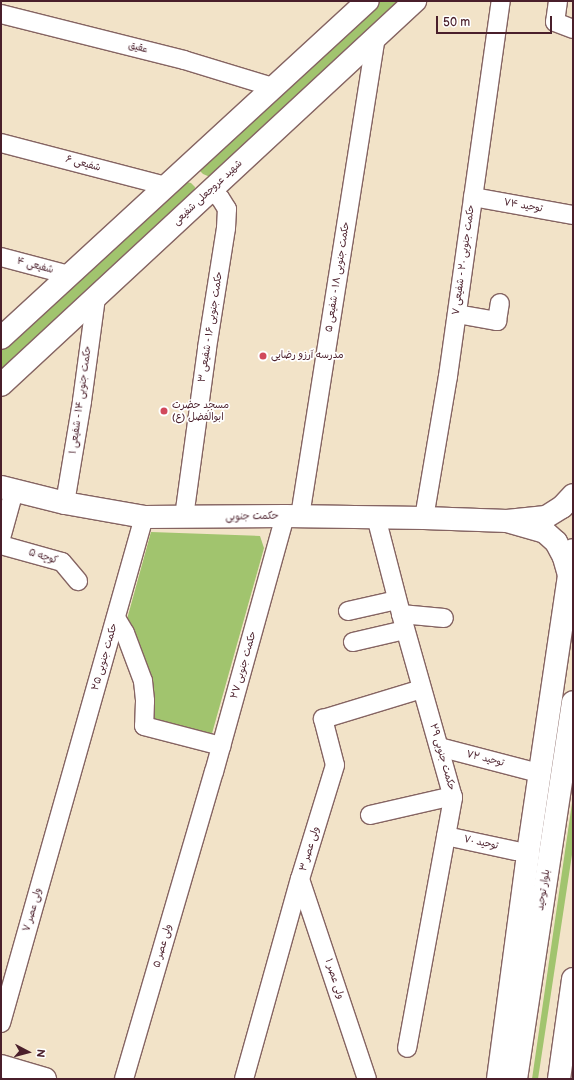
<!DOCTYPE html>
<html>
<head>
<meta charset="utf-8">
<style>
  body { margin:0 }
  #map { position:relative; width:574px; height:1080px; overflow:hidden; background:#f2e3c8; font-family:"Balsamiq Sans","Playpen Sans Arabic",sans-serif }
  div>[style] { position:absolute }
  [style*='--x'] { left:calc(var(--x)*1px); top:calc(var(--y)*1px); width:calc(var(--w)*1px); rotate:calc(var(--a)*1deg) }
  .green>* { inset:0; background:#a1c46e }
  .roads { filter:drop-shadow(1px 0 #856462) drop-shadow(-1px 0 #856462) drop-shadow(0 1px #856462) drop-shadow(0 -1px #856462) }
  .minor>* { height:18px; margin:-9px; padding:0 9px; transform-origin:9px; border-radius:9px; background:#fff }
  .tertiary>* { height:22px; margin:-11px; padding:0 11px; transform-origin:11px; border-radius:11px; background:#fff }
  .secondary>* { height:22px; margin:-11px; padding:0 11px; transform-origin:11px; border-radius:11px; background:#fff }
  .dots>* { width:11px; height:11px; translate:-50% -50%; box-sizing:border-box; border:2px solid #fff; border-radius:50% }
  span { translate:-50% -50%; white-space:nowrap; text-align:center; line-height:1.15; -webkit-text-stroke:3.5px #fff; paint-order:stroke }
  .street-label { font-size:10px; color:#4a1f2b }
  .poi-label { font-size:10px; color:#4a1f2b }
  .left { translate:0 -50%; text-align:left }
  .frame { position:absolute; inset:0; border:2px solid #4a1f2b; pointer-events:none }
  .north { position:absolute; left:8px; top:1032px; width:40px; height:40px; -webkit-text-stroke:3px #fff; paint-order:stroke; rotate:96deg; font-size:11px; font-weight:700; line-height:16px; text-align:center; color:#4a1f2b }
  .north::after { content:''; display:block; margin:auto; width:14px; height:18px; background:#4a1f2b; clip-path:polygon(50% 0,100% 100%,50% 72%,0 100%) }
  .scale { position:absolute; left:436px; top:16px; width:116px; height:18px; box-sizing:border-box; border:2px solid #4a1f2b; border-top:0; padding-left:5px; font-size:12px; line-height:14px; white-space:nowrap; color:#4a1f2b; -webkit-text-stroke:3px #fff; paint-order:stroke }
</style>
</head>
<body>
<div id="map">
  <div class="green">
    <div style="clip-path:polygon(380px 1px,401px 1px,210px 177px,203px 174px,200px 171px,201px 166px,209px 157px)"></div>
    <div style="clip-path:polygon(187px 182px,191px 183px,195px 187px,194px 194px,1px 371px,1px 351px,182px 183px)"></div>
    <div style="clip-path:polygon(151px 532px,260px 536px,264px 548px,211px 737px,139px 716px,142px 695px,121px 641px)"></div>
    <div style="clip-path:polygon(573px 796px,573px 848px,538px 1079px,532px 1079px)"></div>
  </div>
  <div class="roads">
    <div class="minor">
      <div style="--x:558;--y:1;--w:21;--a:98"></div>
      <div style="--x:555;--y:22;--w:19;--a:21"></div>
      <div style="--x:1;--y:14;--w:189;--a:14.1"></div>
      <div style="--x:184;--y:60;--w:93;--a:16.9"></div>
      <div style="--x:1;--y:143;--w:171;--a:14.6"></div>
      <div style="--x:473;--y:197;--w:102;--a:10.2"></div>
      <div style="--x:1;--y:257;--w:70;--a:14.8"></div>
      <div style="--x:457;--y:314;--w:41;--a:9.9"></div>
      <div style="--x:497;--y:321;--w:18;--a:-81"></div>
      <div style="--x:65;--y:503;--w:103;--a:-80.5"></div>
      <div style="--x:82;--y:401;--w:105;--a:-82.3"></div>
      <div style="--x:300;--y:516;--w:485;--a:-81"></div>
      <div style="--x:184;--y:517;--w:171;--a:-82.2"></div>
      <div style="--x:207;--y:348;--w:121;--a:-81"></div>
      <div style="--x:226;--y:228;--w:19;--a:-87"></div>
      <div style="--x:227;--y:209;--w:13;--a:-122"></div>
      <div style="--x:220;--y:198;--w:12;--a:-145"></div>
      <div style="--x:376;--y:517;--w:100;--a:75.5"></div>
      <div style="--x:401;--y:614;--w:191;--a:74.2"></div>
      <div style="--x:453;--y:798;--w:254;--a:100.4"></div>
      <div style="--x:424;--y:518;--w:144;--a:-80.4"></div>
      <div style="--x:448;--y:376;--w:379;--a:-82"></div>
      <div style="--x:1;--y:538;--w:49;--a:-74.5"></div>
      <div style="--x:1;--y:545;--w:63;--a:15.6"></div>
      <div style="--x:62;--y:562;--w:25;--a:50"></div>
      <div style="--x:348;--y:611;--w:50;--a:-12.7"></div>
      <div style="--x:401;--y:614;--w:43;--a:5.3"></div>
      <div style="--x:116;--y:618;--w:17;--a:59"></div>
      <div style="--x:125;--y:633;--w:51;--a:69.4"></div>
      <div style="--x:143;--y:681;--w:20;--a:84"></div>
      <div style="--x:145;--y:701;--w:25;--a:92"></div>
      <div style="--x:144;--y:726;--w:80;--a:14.6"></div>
      <div style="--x:353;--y:642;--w:53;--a:-13"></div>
      <div style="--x:439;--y:747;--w:95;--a:14.6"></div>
      <div style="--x:370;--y:815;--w:85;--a:-12.9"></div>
      <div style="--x:446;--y:836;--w:72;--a:12.1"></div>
      <div style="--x:300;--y:879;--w:211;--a:71.5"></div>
      <div style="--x:1;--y:1023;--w:526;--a:-74.22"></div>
      <div style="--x:124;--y:1079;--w:320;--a:-73.7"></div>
      <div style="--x:214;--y:772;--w:266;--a:-74.5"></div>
      <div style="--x:244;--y:1079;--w:208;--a:-74.4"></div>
      <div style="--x:300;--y:879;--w:119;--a:-72.9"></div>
      <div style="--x:335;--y:765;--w:48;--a:-104.6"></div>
      <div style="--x:323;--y:719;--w:103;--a:-16.9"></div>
    </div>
    <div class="tertiary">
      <div style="--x:1;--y:338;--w:498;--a:-42.6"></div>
      <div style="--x:1;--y:385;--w:565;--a:-42.85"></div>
      <div style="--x:1;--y:487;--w:66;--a:14"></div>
      <div style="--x:65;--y:503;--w:80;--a:10"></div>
      <div style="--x:144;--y:517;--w:141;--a:-0.4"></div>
      <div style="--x:285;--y:516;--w:139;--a:0.8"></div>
      <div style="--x:424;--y:518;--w:83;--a:2.1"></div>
      <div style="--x:569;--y:575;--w:19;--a:-106"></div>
      <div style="--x:564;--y:557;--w:17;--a:-118"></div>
      <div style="--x:556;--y:542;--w:15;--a:-138"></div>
      <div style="--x:545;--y:532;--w:40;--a:-164"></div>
      <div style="--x:507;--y:521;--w:39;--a:-6"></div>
      <div style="--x:546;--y:517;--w:19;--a:-32"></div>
      <div style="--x:562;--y:507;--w:16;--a:-47"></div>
      <div style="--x:1;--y:1066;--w:46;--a:16.5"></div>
    </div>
    <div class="secondary">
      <div style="--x:498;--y:1079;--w:228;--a:-82.4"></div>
      <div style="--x:528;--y:853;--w:306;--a:-81.6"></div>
      <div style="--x:516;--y:1079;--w:381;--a:-81.4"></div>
      <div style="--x:559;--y:1079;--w:101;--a:-82"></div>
    </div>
  </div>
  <div class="dots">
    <div style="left:263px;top:356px;background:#d1495b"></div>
    <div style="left:164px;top:411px;background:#d1495b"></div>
  </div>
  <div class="street-label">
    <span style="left:138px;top:48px;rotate:14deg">عقیق</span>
    <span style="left:83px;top:164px;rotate:15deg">شفیعی ۶</span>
    <span style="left:208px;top:193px;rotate:-43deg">شهید عروجعلی شفیعی</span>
    <span style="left:523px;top:206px;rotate:10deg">توحید ۷۴</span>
    <span style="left:464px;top:260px;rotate:-82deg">حکمت جنوبی ۲۰ - شفیعی ۷</span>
    <span style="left:35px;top:266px;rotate:15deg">شفیعی ۴</span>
    <span style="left:338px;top:277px;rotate:-81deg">حکمت جنوبی ۱۸ - شفیعی ۵</span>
    <span style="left:211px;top:327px;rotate:-81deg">حکمت جنوبی ۱۶ - شفیعی ۳</span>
    <span style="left:81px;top:400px;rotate:-82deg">حکمت جنوبی ۱۴ - شفیعی ۱</span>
    <span style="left:252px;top:517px;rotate:-1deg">حکمت جنوبی</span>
    <span style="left:43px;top:557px;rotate:17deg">کوچه ۵</span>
    <span style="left:105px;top:657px;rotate:-74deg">حکمت جنوبی ۲۵</span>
    <span style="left:244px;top:665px;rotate:-74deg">حکمت جنوبی ۲۷</span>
    <span style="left:442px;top:757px;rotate:74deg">حکمت جنوبی ۲۹</span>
    <span style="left:485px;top:759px;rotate:14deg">توحید ۷۲</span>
    <span style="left:481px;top:843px;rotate:12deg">توحید ۷۰</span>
    <span style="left:310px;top:849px;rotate:-73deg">ولی عصر ۳</span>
    <span style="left:544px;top:890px;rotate:-81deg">بلوار توحید</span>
    <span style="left:33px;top:910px;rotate:-74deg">ولی عصر ۷</span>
    <span style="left:163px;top:946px;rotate:-74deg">ولی عصر ۵</span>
    <span style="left:334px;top:979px;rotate:72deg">ولی عصر ۱</span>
  </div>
  <div class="poi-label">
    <span class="left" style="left:271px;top:356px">مدرسه آرزو رضایی</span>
    <span class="left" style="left:172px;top:411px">مسجد حضرت<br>ابوالفضل (ع)</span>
  </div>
  <div class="frame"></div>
  <div class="north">N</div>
  <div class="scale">50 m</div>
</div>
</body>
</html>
